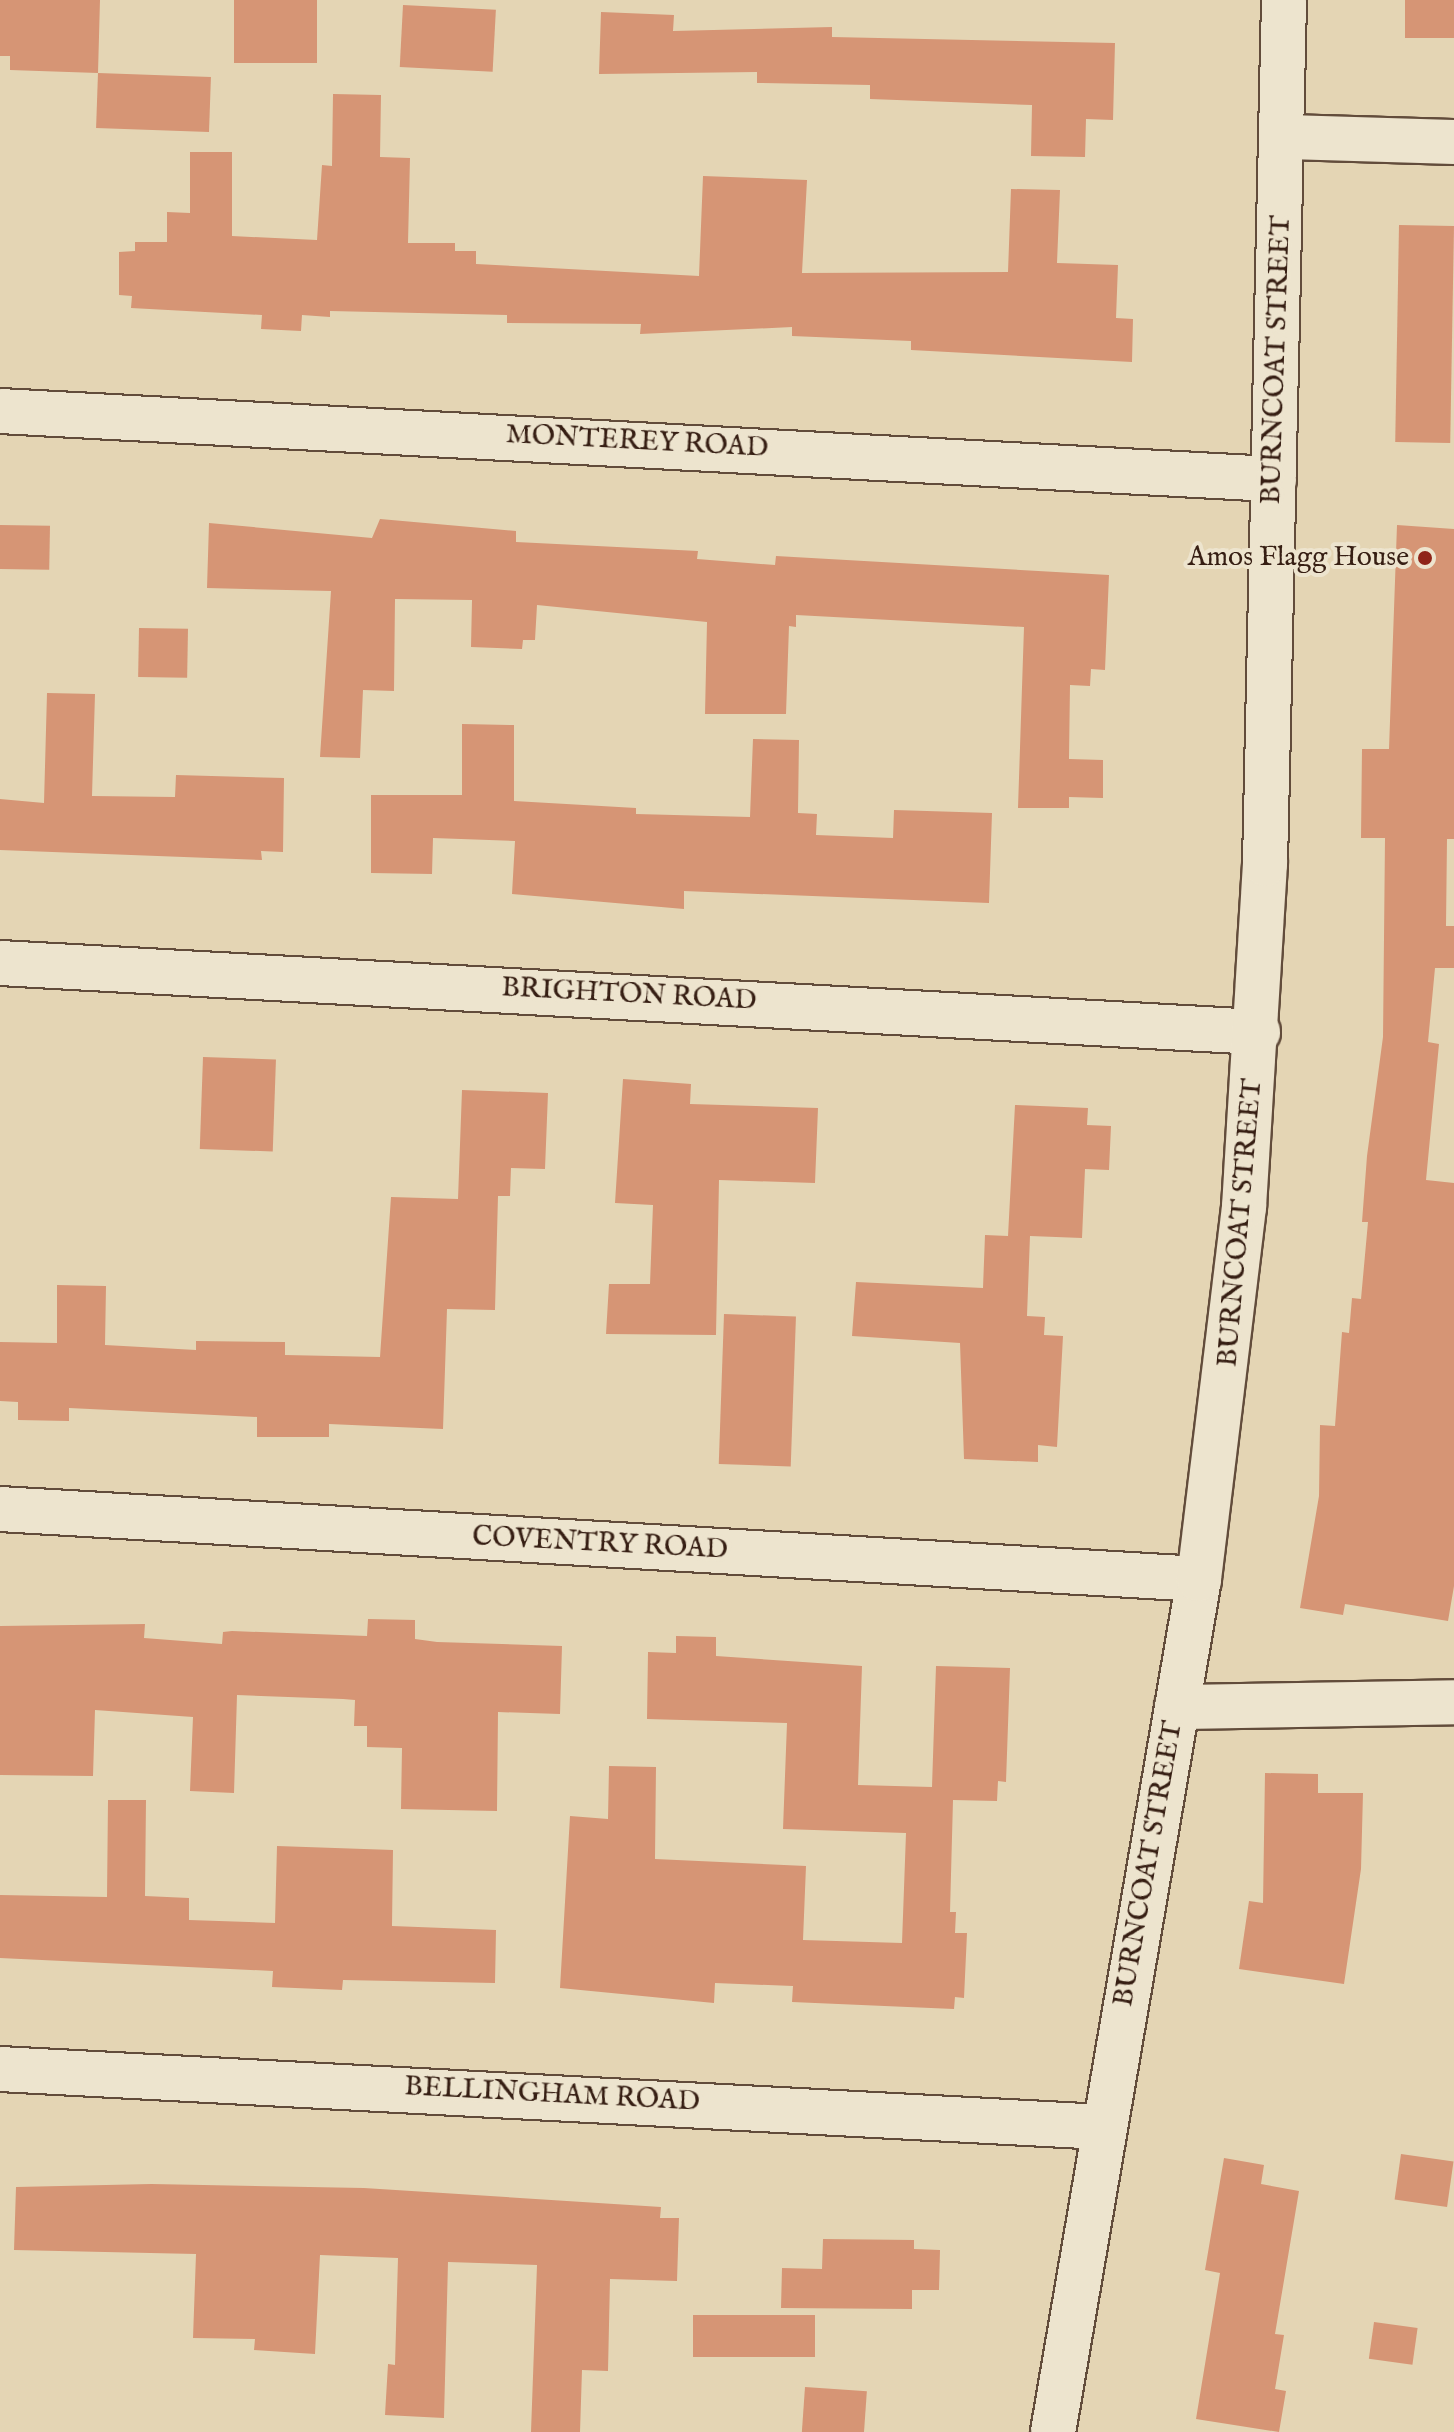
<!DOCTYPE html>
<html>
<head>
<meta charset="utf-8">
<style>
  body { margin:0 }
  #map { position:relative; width:1454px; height:2432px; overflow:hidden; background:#e4d5b4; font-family:"IM FELL English",serif }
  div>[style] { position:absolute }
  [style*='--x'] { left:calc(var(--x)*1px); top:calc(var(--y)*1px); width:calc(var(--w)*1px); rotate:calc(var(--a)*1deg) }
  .building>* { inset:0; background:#d69575; transform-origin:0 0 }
  .roads { filter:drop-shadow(2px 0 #624c3b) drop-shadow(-2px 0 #624c3b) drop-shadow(0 2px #624c3b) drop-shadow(0 -2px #624c3b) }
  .minor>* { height:44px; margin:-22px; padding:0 22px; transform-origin:22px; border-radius:22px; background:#ede4ce }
  .secondary>* { height:44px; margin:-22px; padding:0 22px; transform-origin:22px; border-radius:22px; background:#ede4ce }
  .dots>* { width:22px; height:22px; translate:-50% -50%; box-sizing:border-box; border:4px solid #ede4ce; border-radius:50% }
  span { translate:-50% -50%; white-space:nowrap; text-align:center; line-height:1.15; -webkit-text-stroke:8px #ede4ce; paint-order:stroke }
  .street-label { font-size:28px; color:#361e13 }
  .poi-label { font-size:28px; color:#361e13 }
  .right { translate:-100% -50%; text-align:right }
</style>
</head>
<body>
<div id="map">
  <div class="building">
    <div style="clip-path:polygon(0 0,100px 0,98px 73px,10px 70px,10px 56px,0 56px)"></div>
    <div style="left:234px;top:0;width:83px;height:63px"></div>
    <div style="left:1405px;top:0;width:49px;height:38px"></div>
    <div style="left:403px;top:5px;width:93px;height:62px;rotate:3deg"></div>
    <div style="clip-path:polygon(601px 12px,674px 15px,673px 31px,832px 27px,832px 37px,1115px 43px,1113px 120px,1086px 119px,1085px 157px,1031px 156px,1032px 105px,870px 99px,870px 85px,757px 83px,757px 72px,599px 74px)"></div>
    <div style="left:98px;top:73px;width:113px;height:55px;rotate:2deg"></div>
    <div style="clip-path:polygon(333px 94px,381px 95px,380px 157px,410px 158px,408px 243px,455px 243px,455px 251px,476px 251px,476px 264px,699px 276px,703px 176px,807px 180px,802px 273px,1008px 272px,1011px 189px,1060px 190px,1057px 263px,1118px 265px,1116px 318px,1133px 319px,1132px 362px,911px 350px,911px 341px,792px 336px,792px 327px,640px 334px,641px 324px,507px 323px,507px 315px,330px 311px,330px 317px,302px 315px,301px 331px,261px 329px,262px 315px,131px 308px,132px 296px,119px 295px,119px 252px,135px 251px,135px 242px,167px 242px,167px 212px,190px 213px,190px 152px,232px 152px,232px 236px,317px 240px,322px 165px,332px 166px)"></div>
    <div style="left:1399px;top:225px;width:55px;height:217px;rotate:1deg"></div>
    <div style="clip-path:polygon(380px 519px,516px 531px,516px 542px,698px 551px,697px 559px,775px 565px,776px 556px,1109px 575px,1105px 670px,1091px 669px,1090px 686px,1070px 685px,1069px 759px,1103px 760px,1103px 798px,1069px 797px,1069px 808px,1018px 808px,1024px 627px,796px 615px,796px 627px,789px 626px,786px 714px,705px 714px,707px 622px,537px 605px,535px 640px,523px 640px,522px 649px,471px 647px,472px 600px,395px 599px,394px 691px,363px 690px,360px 758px,320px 757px,331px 591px,207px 588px,209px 523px,372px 538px)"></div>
    <div style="left:0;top:525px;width:50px;height:44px;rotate:1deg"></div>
    <div style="clip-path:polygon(1397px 525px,1454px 529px,1454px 839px,1447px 839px,1446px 926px,1454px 926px,1454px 968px,1435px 968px,1428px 1042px,1439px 1044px,1426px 1180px,1454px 1183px,1454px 1586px,1448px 1621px,1345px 1604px,1343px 1615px,1300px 1608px,1319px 1496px,1320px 1425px,1335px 1426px,1342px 1332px,1349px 1333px,1352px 1298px,1361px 1299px,1368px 1222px,1362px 1222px,1367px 1156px,1383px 1037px,1385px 838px,1361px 838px,1362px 749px,1389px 749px)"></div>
    <div style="left:139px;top:628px;width:49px;height:49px;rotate:1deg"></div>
    <div style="clip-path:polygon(47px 693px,95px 694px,92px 796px,175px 797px,176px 775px,284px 778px,283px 852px,261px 851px,262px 860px,0 850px,0 799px,44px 803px)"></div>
    <div style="clip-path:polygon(462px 724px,514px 725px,514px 801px,636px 808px,636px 814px,750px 817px,753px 739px,799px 740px,798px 813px,817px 814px,816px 835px,893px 838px,894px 810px,992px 813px,989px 903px,684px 891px,684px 909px,512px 894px,515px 841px,433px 838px,432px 874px,371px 873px,371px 795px,462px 795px)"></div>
    <div style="left:203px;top:1057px;width:73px;height:92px;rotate:2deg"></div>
    <div style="clip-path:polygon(623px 1079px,691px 1084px,690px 1104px,818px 1108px,815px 1183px,719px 1180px,716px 1335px,606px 1334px,609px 1284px,650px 1284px,653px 1205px,615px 1203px)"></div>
    <div style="clip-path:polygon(462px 1090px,548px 1093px,545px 1169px,511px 1168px,510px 1196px,498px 1196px,495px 1310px,447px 1309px,443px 1429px,329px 1424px,329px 1437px,257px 1437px,257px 1417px,69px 1408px,69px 1421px,18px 1420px,18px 1402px,0 1401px,0 1342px,57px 1343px,57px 1285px,106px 1286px,105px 1345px,196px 1350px,196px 1341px,285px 1342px,285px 1355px,380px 1357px,391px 1197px,458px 1199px)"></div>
    <div style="clip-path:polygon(1015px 1105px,1088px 1108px,1087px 1125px,1111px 1126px,1109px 1170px,1085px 1169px,1082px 1238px,1030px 1236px,1027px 1316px,1045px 1317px,1044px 1335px,1063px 1336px,1057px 1447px,1038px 1445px,1038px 1462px,964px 1459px,960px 1343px,852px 1336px,856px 1282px,983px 1288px,985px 1235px,1008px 1236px)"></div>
    <div style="left:724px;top:1314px;width:72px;height:150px;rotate:2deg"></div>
    <div style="clip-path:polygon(368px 1619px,415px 1620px,415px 1639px,437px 1642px,562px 1646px,560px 1714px,498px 1712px,497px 1811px,401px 1809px,402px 1748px,367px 1747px,367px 1726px,354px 1726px,355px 1700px,343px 1699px,237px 1695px,234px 1793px,190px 1791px,193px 1717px,95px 1710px,93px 1776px,0 1775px,0 1626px,145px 1624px,144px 1638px,222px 1644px,223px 1632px,232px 1631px,367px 1636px)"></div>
    <div style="clip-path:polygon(676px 1636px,716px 1637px,716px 1656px,862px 1666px,858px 1785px,932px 1787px,936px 1666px,1010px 1668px,1006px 1782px,998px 1781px,997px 1801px,953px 1800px,950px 1912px,956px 1912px,955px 1933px,967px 1933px,964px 1998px,955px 1997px,954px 2009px,792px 2002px,793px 1986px,715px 1983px,714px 2003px,560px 1988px,570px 1816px,608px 1819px,609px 1766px,656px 1767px,655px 1859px,806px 1866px,803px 1940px,902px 1943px,906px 1833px,783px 1829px,787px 1723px,647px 1719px,648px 1652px,676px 1653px)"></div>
    <div style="clip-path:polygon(1265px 1773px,1318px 1774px,1318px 1793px,1363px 1793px,1361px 1869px,1344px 1984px,1239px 1969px,1249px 1901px,1263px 1903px)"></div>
    <div style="clip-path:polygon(108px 1800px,146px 1800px,145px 1896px,189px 1898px,189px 1920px,275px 1923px,277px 1846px,393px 1850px,392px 1926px,496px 1930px,495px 1983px,343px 1980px,342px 1990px,272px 1987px,273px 1971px,0 1958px,0 1895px,107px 1897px)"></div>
    <div style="left:1401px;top:2154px;width:53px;height:46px;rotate:8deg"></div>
    <div style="clip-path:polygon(1224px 2158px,1264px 2165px,1261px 2184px,1299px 2191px,1275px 2334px,1284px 2335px,1275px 2389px,1286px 2391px,1279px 2432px,1196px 2419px,1220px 2273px,1205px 2270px)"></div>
    <div style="clip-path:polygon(151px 2184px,364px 2188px,661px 2207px,660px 2218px,679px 2218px,677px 2281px,610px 2279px,608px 2371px,582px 2370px,580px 2432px,531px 2432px,537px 2265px,448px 2262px,444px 2418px,385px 2415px,388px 2364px,395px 2365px,398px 2258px,320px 2255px,315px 2354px,254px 2350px,255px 2339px,193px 2338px,196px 2254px,14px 2250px,16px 2187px)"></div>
    <div style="clip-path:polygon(823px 2239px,914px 2240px,914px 2249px,940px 2250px,939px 2290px,912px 2290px,912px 2309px,781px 2308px,782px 2268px,822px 2269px)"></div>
    <div style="left:693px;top:2315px;width:122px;height:42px"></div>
    <div style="left:1374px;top:2322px;width:44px;height:37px;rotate:8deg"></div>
    <div style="left:805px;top:2387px;width:62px;height:45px;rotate:4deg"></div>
  </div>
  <div class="roads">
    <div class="minor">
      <div style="--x:1285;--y:137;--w:169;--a:1.7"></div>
      <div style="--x:0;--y:411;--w:1276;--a:3.06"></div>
      <div style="--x:0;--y:963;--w:1260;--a:3.14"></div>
      <div style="--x:0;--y:1509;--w:1201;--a:3.34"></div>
      <div style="--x:1177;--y:1707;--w:277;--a:-1"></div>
      <div style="--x:0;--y:2069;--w:1105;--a:3.01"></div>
    </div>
    <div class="secondary">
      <div style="--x:1053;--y:2432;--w:865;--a:-80.29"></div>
      <div style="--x:1199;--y:1579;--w:375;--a:-83.1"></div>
      <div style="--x:1244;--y:1207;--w:344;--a:-86.5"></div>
      <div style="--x:1265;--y:864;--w:864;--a:-88.74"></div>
    </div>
  </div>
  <div class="dots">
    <div style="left:1425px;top:558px;background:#8f2418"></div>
  </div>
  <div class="street-label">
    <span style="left:1277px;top:360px;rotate:-88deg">BURNCOAT STREET</span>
    <span style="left:637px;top:442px;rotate:3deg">MONTEREY ROAD</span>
    <span style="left:629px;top:995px;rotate:3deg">BRIGHTON ROAD</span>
    <span style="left:1241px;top:1223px;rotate:-85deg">BURNCOAT STREET</span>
    <span style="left:600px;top:1544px;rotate:3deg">COVENTRY ROAD</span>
    <span style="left:1149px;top:1864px;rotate:-80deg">BURNCOAT STREET</span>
    <span style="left:552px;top:2095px;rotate:3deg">BELLINGHAM ROAD</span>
  </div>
  <div class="poi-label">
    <span class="right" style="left:1409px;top:558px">Amos Flagg House</span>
  </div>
</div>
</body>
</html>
